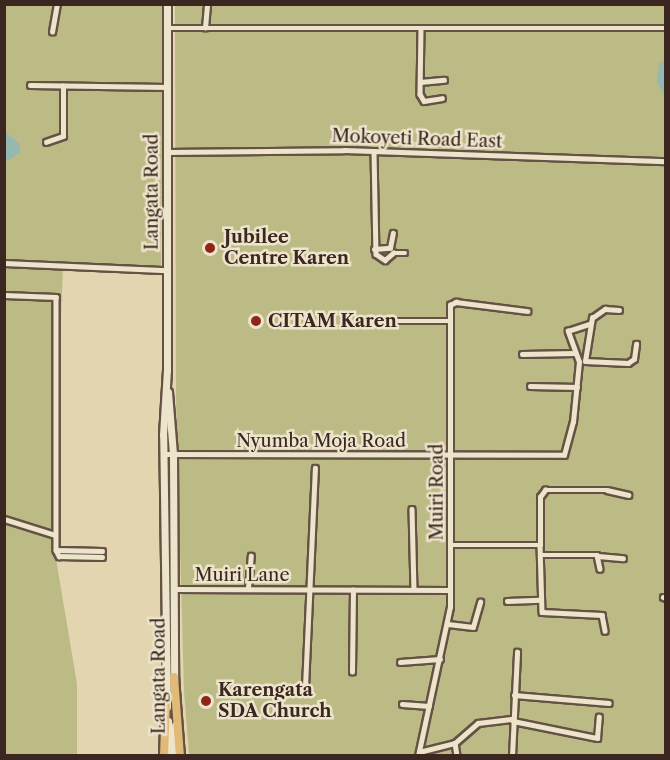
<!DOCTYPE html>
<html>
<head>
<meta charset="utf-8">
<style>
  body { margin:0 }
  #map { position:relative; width:670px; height:760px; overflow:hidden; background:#e4d5b1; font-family:"Libre Caslon Text",serif }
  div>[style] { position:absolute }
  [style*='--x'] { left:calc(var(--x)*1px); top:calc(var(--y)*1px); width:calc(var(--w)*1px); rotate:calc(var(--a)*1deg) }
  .green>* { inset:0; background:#bcbb86 }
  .water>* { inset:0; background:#95b8b0 }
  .roads { filter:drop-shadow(2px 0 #655244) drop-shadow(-2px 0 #655244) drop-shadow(0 2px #655244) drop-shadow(0 -2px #655244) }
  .minor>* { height:4.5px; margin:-2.25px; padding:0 2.25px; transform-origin:2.25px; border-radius:2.25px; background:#ede4cc }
  .secondary>* { height:7px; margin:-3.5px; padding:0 3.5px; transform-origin:3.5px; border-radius:3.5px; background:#ede4cc }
  .primary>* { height:8px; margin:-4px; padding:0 4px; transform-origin:4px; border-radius:4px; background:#e2ba78 }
  .dots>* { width:16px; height:16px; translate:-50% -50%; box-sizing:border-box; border:3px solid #ede4cc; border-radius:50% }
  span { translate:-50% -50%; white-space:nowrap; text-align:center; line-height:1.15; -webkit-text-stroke:5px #ede4cc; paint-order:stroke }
  .street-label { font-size:18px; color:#3b2720 }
  .poi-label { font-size:18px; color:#3b2720; font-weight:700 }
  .left { translate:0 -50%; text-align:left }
  .frame { position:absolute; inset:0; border:6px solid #3b2720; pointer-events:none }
</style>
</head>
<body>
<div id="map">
  <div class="green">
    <div style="clip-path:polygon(4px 5px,164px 5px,161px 267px,63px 268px,52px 535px,77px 684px,77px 755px,5px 755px)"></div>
    <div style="clip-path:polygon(175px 5px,665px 5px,665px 755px,189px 755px,184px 692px,176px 399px)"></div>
  </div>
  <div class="water">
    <div style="clip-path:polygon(665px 59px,666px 59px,665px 97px,657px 82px,659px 64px)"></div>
    <div style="clip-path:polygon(5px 132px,20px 144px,20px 153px,5px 162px)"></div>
  </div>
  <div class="roads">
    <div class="minor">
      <div style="--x:167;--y:28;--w:499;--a:0"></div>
      <div style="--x:205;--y:28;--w:24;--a:-85"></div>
      <div style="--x:421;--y:29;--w:65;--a:90.9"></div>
      <div style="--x:420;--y:94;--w:8;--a:60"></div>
      <div style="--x:424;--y:101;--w:18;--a:-9"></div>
      <div style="--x:52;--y:32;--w:28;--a:-80"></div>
      <div style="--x:420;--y:82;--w:24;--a:-5"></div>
      <div style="--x:30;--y:85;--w:137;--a:0.8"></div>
      <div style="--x:46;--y:142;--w:18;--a:-19"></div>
      <div style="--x:63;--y:136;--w:50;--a:-90"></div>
      <div style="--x:374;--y:151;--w:103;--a:88.9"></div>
      <div style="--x:376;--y:254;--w:11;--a:34"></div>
      <div style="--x:385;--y:260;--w:11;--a:-41"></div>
      <div style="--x:393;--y:253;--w:12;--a:0"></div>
      <div style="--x:167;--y:152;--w:177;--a:-0.6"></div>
      <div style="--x:344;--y:150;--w:322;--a:2"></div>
      <div style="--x:374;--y:249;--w:16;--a:-4"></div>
      <div style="--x:390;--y:248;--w:15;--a:-79"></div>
      <div style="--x:4;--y:263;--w:163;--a:2.5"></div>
      <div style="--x:4;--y:295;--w:52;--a:2.2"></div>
      <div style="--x:56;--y:297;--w:253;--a:90"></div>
      <div style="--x:56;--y:550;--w:7;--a:63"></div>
      <div style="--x:59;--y:556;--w:43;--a:1.3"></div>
      <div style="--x:398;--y:321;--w:51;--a:0"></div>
      <div style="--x:522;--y:354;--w:53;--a:-1.1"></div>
      <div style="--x:585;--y:361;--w:44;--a:-80.8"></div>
      <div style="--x:592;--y:318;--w:16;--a:-35"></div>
      <div style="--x:605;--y:309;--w:14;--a:4"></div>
      <div style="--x:585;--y:361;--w:43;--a:2.7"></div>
      <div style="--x:628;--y:363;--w:7;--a:-34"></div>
      <div style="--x:634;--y:359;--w:15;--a:-82"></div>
      <div style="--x:530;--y:386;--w:47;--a:1.2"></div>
      <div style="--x:163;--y:454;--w:401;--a:0.1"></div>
      <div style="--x:564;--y:455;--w:34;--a:-75"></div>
      <div style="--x:573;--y:422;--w:60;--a:-84.3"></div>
      <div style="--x:579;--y:362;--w:33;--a:-110"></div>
      <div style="--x:568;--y:331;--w:23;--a:-18"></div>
      <div style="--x:412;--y:509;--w:80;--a:88.6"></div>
      <div style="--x:4;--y:519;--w:53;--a:17.4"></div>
      <div style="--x:450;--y:545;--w:90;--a:0"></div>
      <div style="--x:540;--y:545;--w:48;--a:-90"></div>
      <div style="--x:540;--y:497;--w:9;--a:-54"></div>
      <div style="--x:545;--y:490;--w:62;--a:0"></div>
      <div style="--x:607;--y:490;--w:22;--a:13"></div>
      <div style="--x:540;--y:545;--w:67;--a:88.3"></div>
      <div style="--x:542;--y:612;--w:60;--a:2.9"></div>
      <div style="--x:602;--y:615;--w:16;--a:79"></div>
      <div style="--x:56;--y:550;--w:46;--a:1.2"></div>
      <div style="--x:540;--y:555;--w:57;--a:0"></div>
      <div style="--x:597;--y:555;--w:14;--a:78"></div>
      <div style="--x:598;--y:556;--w:25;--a:5"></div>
      <div style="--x:248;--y:588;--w:32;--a:-85"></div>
      <div style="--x:174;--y:589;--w:276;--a:0.2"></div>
      <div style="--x:663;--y:597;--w:3;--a:18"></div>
      <div style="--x:507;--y:601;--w:33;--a:-2"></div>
      <div style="--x:448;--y:624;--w:25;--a:7"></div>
      <div style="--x:473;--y:627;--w:26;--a:-74"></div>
      <div style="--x:400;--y:662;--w:40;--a:-4.3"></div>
      <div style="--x:352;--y:672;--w:82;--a:-89.3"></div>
      <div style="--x:305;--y:687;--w:219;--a:-87.4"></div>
      <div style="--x:514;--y:695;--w:95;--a:4.8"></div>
      <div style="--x:402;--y:704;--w:27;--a:4"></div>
      <div style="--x:513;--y:721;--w:86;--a:11.4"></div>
      <div style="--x:597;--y:738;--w:21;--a:-85"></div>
      <div style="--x:455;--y:743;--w:13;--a:81"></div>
      <div style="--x:419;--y:752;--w:37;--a:-14"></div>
      <div style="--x:455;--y:743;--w:30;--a:-41"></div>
      <div style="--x:478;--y:723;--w:35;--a:-7"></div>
      <div style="--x:418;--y:756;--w:152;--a:-77.9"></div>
      <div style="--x:450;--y:607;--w:302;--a:-90"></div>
      <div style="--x:450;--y:305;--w:7;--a:-27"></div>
      <div style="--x:456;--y:302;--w:72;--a:7.2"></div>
      <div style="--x:512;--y:756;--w:104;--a:-87.2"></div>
    </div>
    <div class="secondary">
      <div style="--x:168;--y:392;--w:62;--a:85.4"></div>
      <div style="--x:173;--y:454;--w:227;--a:89.7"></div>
      <div style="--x:167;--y:707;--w:272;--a:-90.8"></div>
      <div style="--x:163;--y:435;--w:65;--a:-86.5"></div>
      <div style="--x:167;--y:370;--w:366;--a:-90"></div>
      <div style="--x:168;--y:721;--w:35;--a:88"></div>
      <div style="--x:174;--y:756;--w:31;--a:-88"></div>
    </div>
    <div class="primary">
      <div style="--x:174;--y:677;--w:79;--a:85.7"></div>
      <div style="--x:164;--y:756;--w:54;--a:-87.9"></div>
    </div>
  </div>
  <div class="dots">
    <div style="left:210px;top:248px;background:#8f2418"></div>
    <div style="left:256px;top:321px;background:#8f2418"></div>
    <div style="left:206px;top:701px;background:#8f2418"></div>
  </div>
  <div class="street-label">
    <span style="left:417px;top:139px;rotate:2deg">Mokoyeti Road East</span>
    <span style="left:152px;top:192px;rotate:-90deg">Langata Road</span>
    <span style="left:321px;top:441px">Nyumba Moja Road</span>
    <span style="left:437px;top:492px;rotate:-90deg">Muiri Road</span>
    <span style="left:242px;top:575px">Muiri Lane</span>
    <span style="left:159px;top:676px;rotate:-90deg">Langata Road</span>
  </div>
  <div class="poi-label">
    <span class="left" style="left:224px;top:248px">Jubilee<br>Centre Karen</span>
    <span class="left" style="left:268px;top:321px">CITAM Karen</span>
    <span class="left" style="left:218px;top:701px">Karengata<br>SDA Church</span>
  </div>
  <div class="frame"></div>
</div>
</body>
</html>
